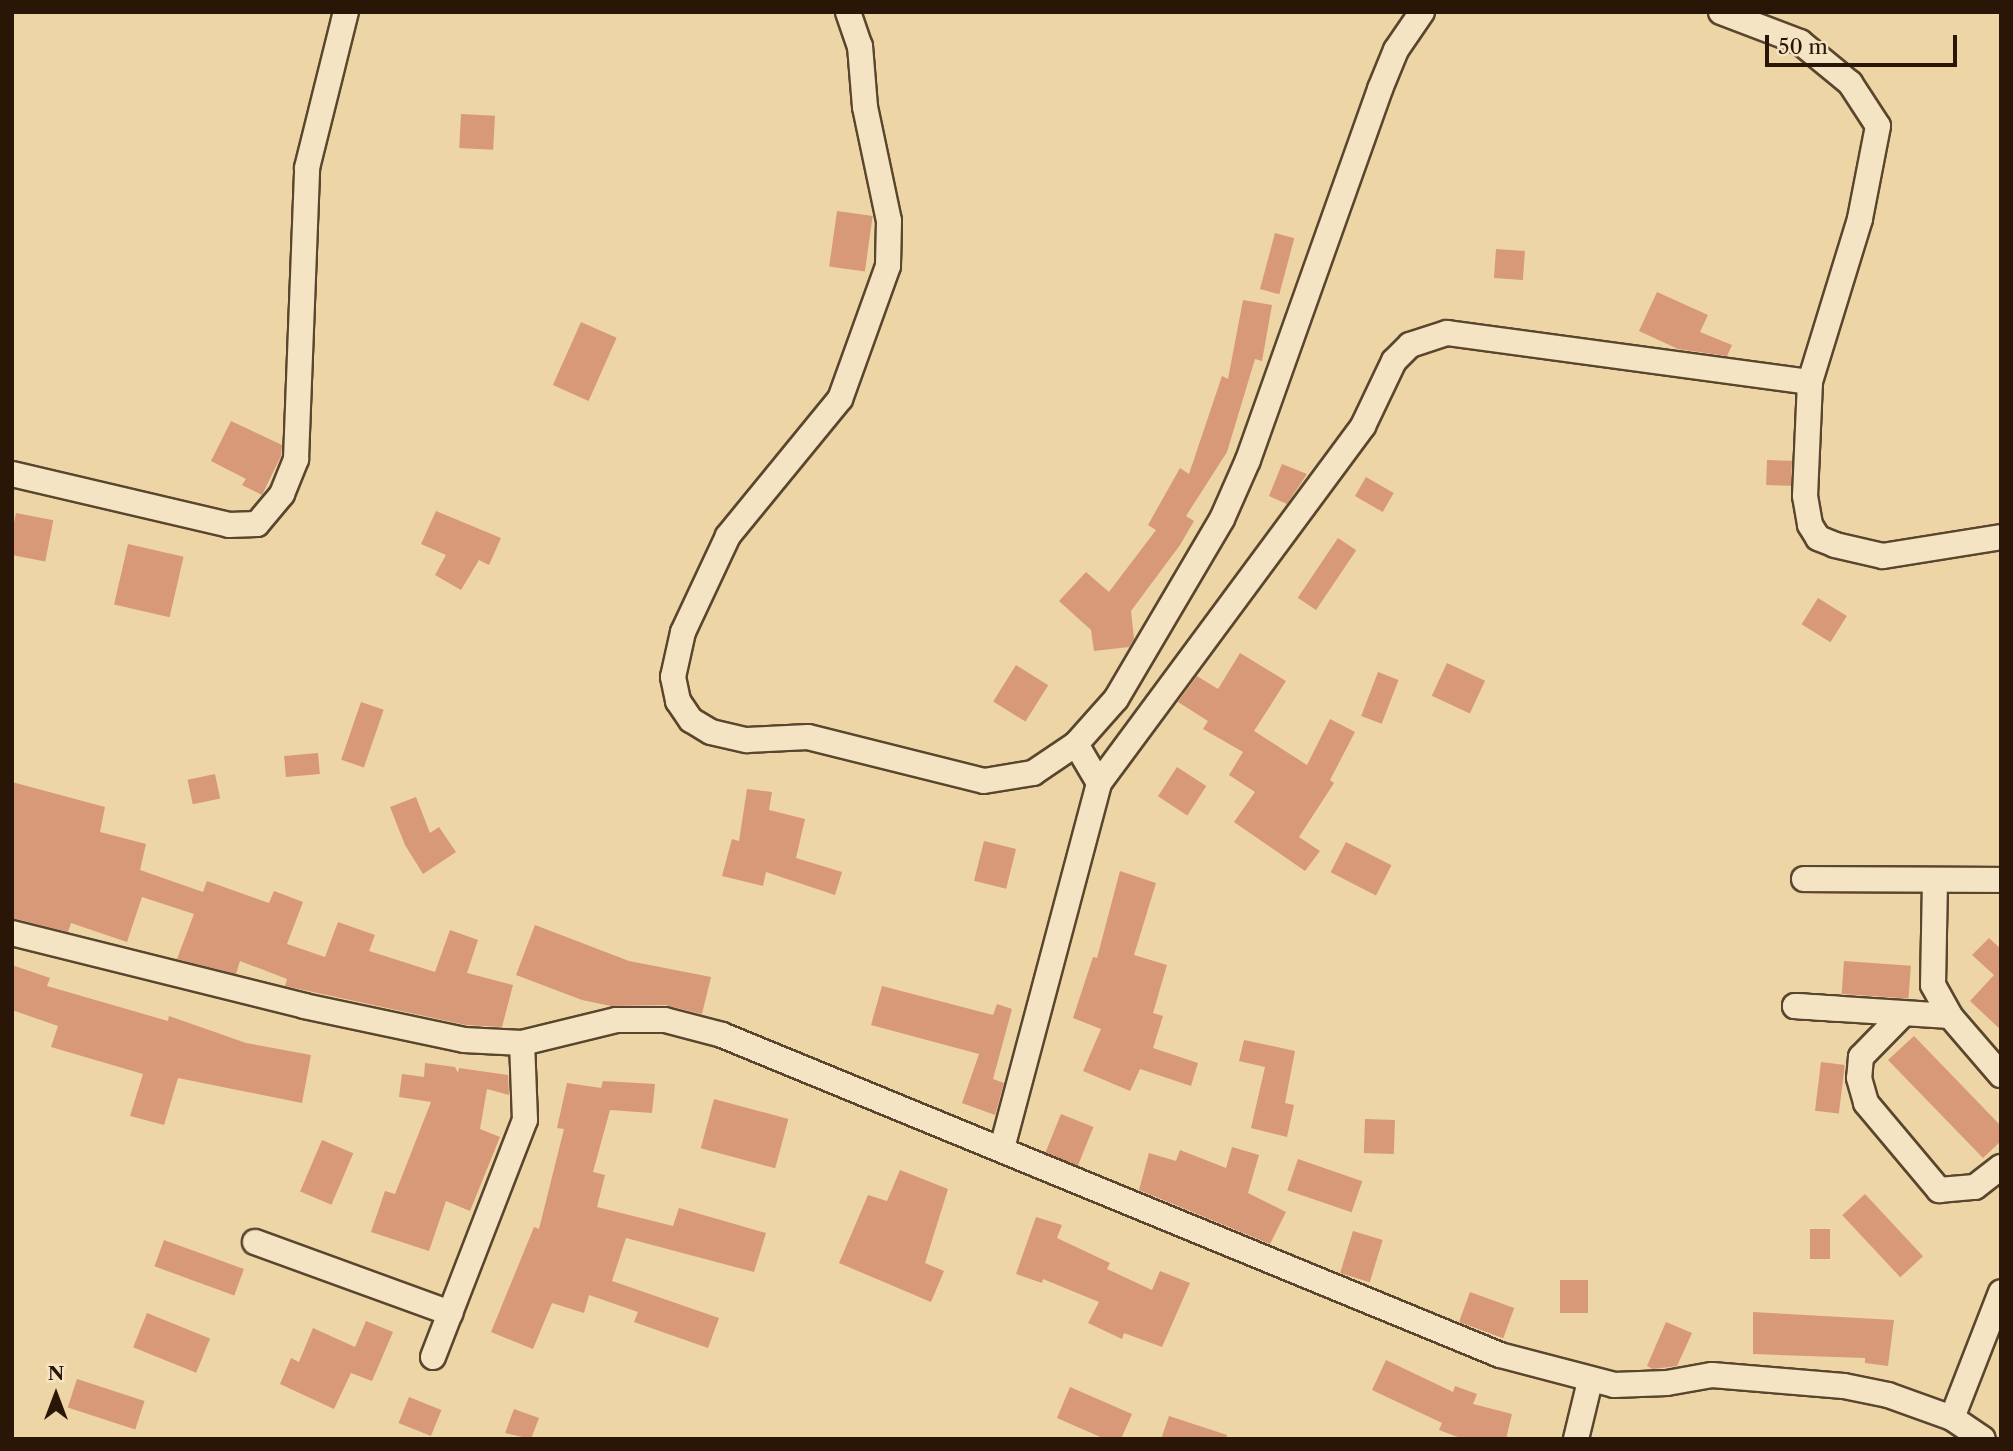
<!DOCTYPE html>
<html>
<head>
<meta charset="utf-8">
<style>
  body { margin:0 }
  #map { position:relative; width:2013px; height:1451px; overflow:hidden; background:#eed5a5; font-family:"Libre Caslon Text",serif }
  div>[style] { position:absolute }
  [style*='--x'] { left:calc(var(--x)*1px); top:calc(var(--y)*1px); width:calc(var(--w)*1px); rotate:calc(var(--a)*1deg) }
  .building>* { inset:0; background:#d79978; transform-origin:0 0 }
  .roads { filter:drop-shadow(2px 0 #5a462e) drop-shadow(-2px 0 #5a462e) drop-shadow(0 2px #5a462e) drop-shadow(0 -2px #5a462e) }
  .minor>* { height:24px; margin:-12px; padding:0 12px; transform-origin:12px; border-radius:12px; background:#f4e4c4 }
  span { translate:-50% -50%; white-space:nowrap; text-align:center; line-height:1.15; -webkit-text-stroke:6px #f4e4c4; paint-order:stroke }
  .frame { position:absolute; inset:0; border:14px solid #291607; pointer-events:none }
  .north { position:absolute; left:21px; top:1360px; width:70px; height:70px; -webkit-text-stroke:5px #f4e4c4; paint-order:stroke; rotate:0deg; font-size:19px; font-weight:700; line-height:28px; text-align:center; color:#291607 }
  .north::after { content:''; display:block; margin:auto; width:24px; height:32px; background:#291607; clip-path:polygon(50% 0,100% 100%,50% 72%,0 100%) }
  .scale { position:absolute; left:1765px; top:35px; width:192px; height:32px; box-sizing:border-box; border:4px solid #291607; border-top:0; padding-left:9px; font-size:21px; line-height:24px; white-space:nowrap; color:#291607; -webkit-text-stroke:5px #f4e4c4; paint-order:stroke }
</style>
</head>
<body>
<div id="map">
  <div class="building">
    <div style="left:461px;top:114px;width:34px;height:34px;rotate:3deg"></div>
    <div style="left:837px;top:211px;width:36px;height:56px;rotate:8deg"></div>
    <div style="left:1275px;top:233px;width:20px;height:58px;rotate:15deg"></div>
    <div style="left:1496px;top:249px;width:29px;height:29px;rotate:4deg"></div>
    <div style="clip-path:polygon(1657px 292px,1708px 315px,1700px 332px,1732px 345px,1727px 356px,1678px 349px,1639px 331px)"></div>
    <div style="clip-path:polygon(1243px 300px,1272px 305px,1262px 361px,1255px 359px,1227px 452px,1186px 516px,1194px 521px,1180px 545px,1131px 611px,1134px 639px,1129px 647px,1094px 651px,1091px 630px,1059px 601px,1086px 572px,1109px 592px,1156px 530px,1148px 525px,1180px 468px,1189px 474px,1222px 376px,1228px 379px)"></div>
    <div style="left:581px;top:322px;width:39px;height:69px;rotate:24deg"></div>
    <div style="clip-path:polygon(231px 421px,282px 445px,281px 456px,262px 495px,242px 485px,246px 479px,211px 461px)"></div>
    <div style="left:1767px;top:460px;width:25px;height:25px;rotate:2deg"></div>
    <div style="clip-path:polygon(1282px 464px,1307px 474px,1287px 504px,1269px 496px)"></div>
    <div style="left:1366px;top:477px;width:32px;height:22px;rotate:30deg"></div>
    <div style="clip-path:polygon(436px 511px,501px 538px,489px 565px,479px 560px,461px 590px,435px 575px,446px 555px,421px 544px)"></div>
    <div style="left:16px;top:513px;width:38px;height:42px;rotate:11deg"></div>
    <div style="left:1338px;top:538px;width:22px;height:72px;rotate:34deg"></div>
    <div style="left:128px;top:544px;width:57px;height:62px;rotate:13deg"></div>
    <div style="left:1818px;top:598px;width:34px;height:31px;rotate:32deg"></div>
    <div style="clip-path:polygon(1240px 653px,1286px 681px,1254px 731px,1307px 765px,1330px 719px,1355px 732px,1330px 780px,1334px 783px,1299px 837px,1320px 851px,1305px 871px,1234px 822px,1255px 792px,1229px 775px,1243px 752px,1203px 729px,1208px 721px,1178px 702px,1197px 676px,1218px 689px)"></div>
    <div style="left:1447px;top:663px;width:42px;height:36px;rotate:25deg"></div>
    <div style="left:1016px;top:665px;width:38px;height:43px;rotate:32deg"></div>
    <div style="left:1378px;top:672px;width:22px;height:47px;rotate:21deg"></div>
    <div style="left:361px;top:702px;width:24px;height:61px;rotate:19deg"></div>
    <div style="left:318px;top:753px;width:21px;height:34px;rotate:85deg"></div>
    <div style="left:1177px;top:767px;width:35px;height:35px;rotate:33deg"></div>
    <div style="left:215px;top:774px;width:25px;height:28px;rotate:78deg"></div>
    <div style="clip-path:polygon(12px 782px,105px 807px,100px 832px,146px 844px,140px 870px,203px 892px,207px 881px,269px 903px,274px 891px,303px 902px,287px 944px,325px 957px,338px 922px,375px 935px,369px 951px,435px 972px,450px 930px,478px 940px,467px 973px,513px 985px,502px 1027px,466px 1025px,285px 986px,287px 979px,240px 961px,236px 974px,177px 959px,194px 914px,142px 897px,127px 942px,71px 923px,68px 932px,12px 918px)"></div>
    <div style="clip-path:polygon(747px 789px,772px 792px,769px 810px,805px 819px,796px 858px,842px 872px,835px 895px,766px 872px,763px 886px,722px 876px,732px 839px,739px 841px)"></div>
    <div style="clip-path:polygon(416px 797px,430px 833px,439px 827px,456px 852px,423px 874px,405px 845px,390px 807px)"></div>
    <div style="left:984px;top:841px;width:33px;height:41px;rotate:14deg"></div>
    <div style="left:1346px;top:842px;width:51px;height:34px;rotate:27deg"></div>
    <div style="clip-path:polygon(1120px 871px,1156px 883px,1134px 955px,1167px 965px,1153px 1013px,1163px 1016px,1153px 1048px,1198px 1063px,1191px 1086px,1140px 1069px,1130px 1091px,1083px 1071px,1101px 1029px,1073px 1018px,1093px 957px,1097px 958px)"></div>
    <div style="clip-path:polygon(535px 925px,629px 961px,711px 977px,702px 1014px,665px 1005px,611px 1006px,582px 1000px,516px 975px)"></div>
    <div style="clip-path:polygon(1989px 938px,2001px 949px,2001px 1030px,1970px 1001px,1994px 975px,1972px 955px)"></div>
    <div style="left:1844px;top:961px;width:67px;height:33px;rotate:4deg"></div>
    <div style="clip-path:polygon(12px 965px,50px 978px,47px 986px,168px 1021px,169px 1016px,246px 1043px,311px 1055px,302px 1103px,178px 1078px,164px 1125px,130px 1116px,143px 1074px,51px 1047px,58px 1026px,12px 1010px)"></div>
    <div style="clip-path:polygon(882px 986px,993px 1015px,997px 1004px,1012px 1009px,993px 1079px,1004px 1083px,995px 1115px,962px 1103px,979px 1054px,871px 1025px)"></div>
    <div style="clip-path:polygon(1914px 1036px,2001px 1126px,2001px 1141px,1983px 1158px,1888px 1060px)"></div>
    <div style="clip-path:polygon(1244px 1040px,1295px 1051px,1285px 1103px,1294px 1105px,1287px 1137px,1251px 1128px,1265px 1067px,1239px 1061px)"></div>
    <div style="left:1821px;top:1062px;width:24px;height:49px;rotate:7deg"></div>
    <div style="clip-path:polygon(425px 1063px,455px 1067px,458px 1073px,459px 1068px,508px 1075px,509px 1095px,487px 1089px,480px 1129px,500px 1137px,470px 1211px,446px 1201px,429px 1251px,371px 1232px,385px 1191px,395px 1194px,431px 1102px,399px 1097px,402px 1074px,424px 1077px)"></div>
    <div style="clip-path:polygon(603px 1081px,655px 1084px,652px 1113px,610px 1110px,593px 1172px,605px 1175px,597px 1207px,673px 1226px,679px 1208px,766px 1233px,754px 1272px,626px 1238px,612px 1281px,719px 1318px,708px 1348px,634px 1322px,638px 1312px,589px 1295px,584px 1313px,552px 1303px,533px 1349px,491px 1332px,534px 1227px,539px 1229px,564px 1129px,557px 1128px,567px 1083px,601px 1088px)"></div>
    <div style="left:714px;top:1099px;width:77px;height:51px;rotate:15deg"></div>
    <div style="left:1061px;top:1114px;width:35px;height:42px;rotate:22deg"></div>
    <div style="left:1365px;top:1119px;width:30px;height:34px;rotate:2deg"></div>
    <div style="left:322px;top:1140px;width:34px;height:56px;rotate:23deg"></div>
    <div style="clip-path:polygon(1232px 1147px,1259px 1155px,1248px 1193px,1286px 1212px,1270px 1244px,1139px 1190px,1149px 1153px,1176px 1161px,1180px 1150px,1226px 1168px)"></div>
    <div style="left:1298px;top:1159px;width:68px;height:33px;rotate:19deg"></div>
    <div style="clip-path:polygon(900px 1170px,948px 1189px,925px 1263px,944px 1271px,931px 1302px,839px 1263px,868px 1195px,887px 1201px)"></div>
    <div style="left:1865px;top:1194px;width:85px;height:31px;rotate:47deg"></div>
    <div style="clip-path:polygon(1036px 1217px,1062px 1225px,1057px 1238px,1110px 1263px,1107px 1269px,1152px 1290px,1160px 1271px,1190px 1283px,1162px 1347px,1124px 1333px,1122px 1339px,1088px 1323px,1099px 1302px,1043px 1279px,1042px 1283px,1016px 1274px)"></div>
    <div style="left:1810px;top:1229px;width:20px;height:30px"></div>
    <div style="left:1353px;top:1231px;width:31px;height:44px;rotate:17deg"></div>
    <div style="left:164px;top:1240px;width:85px;height:28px;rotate:20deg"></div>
    <div style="left:1560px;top:1280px;width:28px;height:33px"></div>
    <div style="left:1470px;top:1292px;width:47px;height:32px;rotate:20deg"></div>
    <div style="clip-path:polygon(1753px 1312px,1894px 1320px,1888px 1366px,1865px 1363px,1865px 1358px,1753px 1354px)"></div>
    <div style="left:147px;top:1313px;width:68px;height:37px;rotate:22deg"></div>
    <div style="clip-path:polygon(366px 1321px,393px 1332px,372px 1381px,351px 1373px,334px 1409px,280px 1384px,291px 1358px,299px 1362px,313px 1328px,355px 1347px)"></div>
    <div style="clip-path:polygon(1666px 1322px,1692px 1333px,1677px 1366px,1653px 1369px,1647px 1366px)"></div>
    <div style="clip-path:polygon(1386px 1360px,1453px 1392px,1455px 1386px,1477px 1394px,1473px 1404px,1512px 1414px,1506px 1439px,1463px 1439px,1439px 1430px,1442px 1423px,1372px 1390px)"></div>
    <div style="left:77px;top:1379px;width:71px;height:30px;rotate:18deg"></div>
    <div style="clip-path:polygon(1070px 1387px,1132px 1414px,1121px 1439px,1105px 1439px,1057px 1418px)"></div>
    <div style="left:409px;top:1397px;width:35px;height:28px;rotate:22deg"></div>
    <div style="clip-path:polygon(514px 1409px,539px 1418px,531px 1439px,505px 1433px)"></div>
    <div style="clip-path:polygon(1169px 1416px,1227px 1435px,1226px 1439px,1161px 1439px)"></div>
  </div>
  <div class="roads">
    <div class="minor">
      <div style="--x:848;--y:12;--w:36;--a:71"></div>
      <div style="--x:860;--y:46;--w:61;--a:85.3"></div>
      <div style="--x:865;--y:107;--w:116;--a:78.1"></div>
      <div style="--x:889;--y:221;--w:45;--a:91.3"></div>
      <div style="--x:888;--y:266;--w:141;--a:109.8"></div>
      <div style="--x:840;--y:399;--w:177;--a:129.3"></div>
      <div style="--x:728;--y:536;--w:106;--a:115.1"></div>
      <div style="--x:683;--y:632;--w:46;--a:102.5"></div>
      <div style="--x:673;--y:677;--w:25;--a:78"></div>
      <div style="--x:678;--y:701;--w:23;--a:56"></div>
      <div style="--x:691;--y:720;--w:23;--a:31"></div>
      <div style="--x:711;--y:732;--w:37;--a:13"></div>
      <div style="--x:747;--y:740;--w:61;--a:-2.8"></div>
      <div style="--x:808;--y:737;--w:181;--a:14"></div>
      <div style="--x:984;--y:781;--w:50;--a:-9.3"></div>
      <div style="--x:1033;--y:773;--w:52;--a:-34"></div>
      <div style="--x:1076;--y:744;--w:60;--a:-48.4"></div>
      <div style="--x:1116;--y:699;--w:209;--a:-59.5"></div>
      <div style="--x:1222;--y:519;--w:64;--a:-66.2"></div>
      <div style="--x:1248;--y:460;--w:394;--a:-70.4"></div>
      <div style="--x:1380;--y:89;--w:42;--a:-67.7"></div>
      <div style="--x:1396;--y:50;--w:46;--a:-55.6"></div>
      <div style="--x:1721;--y:12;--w:85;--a:20.8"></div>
      <div style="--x:1800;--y:42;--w:65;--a:39.4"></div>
      <div style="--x:1850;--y:83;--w:51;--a:56.9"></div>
      <div style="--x:1878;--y:126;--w:95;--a:101"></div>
      <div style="--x:1860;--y:219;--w:170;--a:107.1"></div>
      <div style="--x:1810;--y:382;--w:114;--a:92.5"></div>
      <div style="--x:1805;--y:496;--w:29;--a:80"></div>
      <div style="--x:1810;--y:525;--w:15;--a:58"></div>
      <div style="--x:1818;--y:538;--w:18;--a:22"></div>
      <div style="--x:1835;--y:545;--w:49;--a:12.9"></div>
      <div style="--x:1883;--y:556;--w:120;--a:-9.1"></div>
      <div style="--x:12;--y:474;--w:223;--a:13.2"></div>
      <div style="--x:229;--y:525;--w:28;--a:-2"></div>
      <div style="--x:257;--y:524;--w:39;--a:-50"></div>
      <div style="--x:282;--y:494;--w:38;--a:-68"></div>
      <div style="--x:296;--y:459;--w:291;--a:-87.8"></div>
      <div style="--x:307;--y:168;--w:161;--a:-76"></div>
      <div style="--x:1076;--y:744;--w:45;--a:59.5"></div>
      <div style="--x:1804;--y:879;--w:197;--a:0.3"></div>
      <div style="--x:1935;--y:881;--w:104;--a:91.1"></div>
      <div style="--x:1933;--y:985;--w:35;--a:61"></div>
      <div style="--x:1950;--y:1016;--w:78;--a:49.2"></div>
      <div style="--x:12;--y:933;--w:301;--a:14"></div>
      <div style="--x:304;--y:1006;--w:164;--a:12"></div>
      <div style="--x:464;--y:1040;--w:58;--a:3"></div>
      <div style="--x:522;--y:1043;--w:97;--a:-13.7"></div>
      <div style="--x:616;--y:1020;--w:49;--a:0"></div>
      <div style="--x:665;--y:1020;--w:59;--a:14.7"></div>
      <div style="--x:722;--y:1035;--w:841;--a:22.36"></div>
      <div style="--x:1500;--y:1355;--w:118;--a:14.7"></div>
      <div style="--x:1614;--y:1385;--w:53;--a:-2.2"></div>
      <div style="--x:1667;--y:1383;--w:46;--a:-10.1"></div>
      <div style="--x:1712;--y:1375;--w:132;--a:4.8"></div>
      <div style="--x:1844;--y:1386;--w:45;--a:11.6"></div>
      <div style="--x:1888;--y:1395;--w:68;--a:19.8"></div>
      <div style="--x:1952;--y:1418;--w:37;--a:34"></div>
      <div style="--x:1841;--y:1009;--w:46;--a:-176.3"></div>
      <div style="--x:1795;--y:1006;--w:155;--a:3.7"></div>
      <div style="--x:1903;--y:1014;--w:60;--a:134.3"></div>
      <div style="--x:1861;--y:1057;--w:21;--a:95"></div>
      <div style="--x:1859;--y:1078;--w:26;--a:74"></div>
      <div style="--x:1866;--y:1103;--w:114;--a:50"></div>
      <div style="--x:1939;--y:1190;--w:36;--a:-5"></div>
      <div style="--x:1975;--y:1187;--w:33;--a:-38"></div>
      <div style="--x:1002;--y:1148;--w:378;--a:-75.1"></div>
      <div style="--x:1099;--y:783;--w:444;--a:-53.5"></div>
      <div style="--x:1363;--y:426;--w:72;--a:-64.5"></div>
      <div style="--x:1394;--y:361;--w:23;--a:-45"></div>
      <div style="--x:1410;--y:345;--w:39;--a:-18"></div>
      <div style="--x:1447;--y:333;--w:366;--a:7.7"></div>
      <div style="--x:255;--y:1242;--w:208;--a:20"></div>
      <div style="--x:433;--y:1357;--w:254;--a:-68.8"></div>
      <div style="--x:525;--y:1120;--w:77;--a:-92.2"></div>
      <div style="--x:1952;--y:1418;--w:135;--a:-68.7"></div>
      <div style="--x:1576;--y:1439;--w:60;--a:-76.4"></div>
    </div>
  </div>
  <div class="frame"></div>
  <div class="north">N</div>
  <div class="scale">50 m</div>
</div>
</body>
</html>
